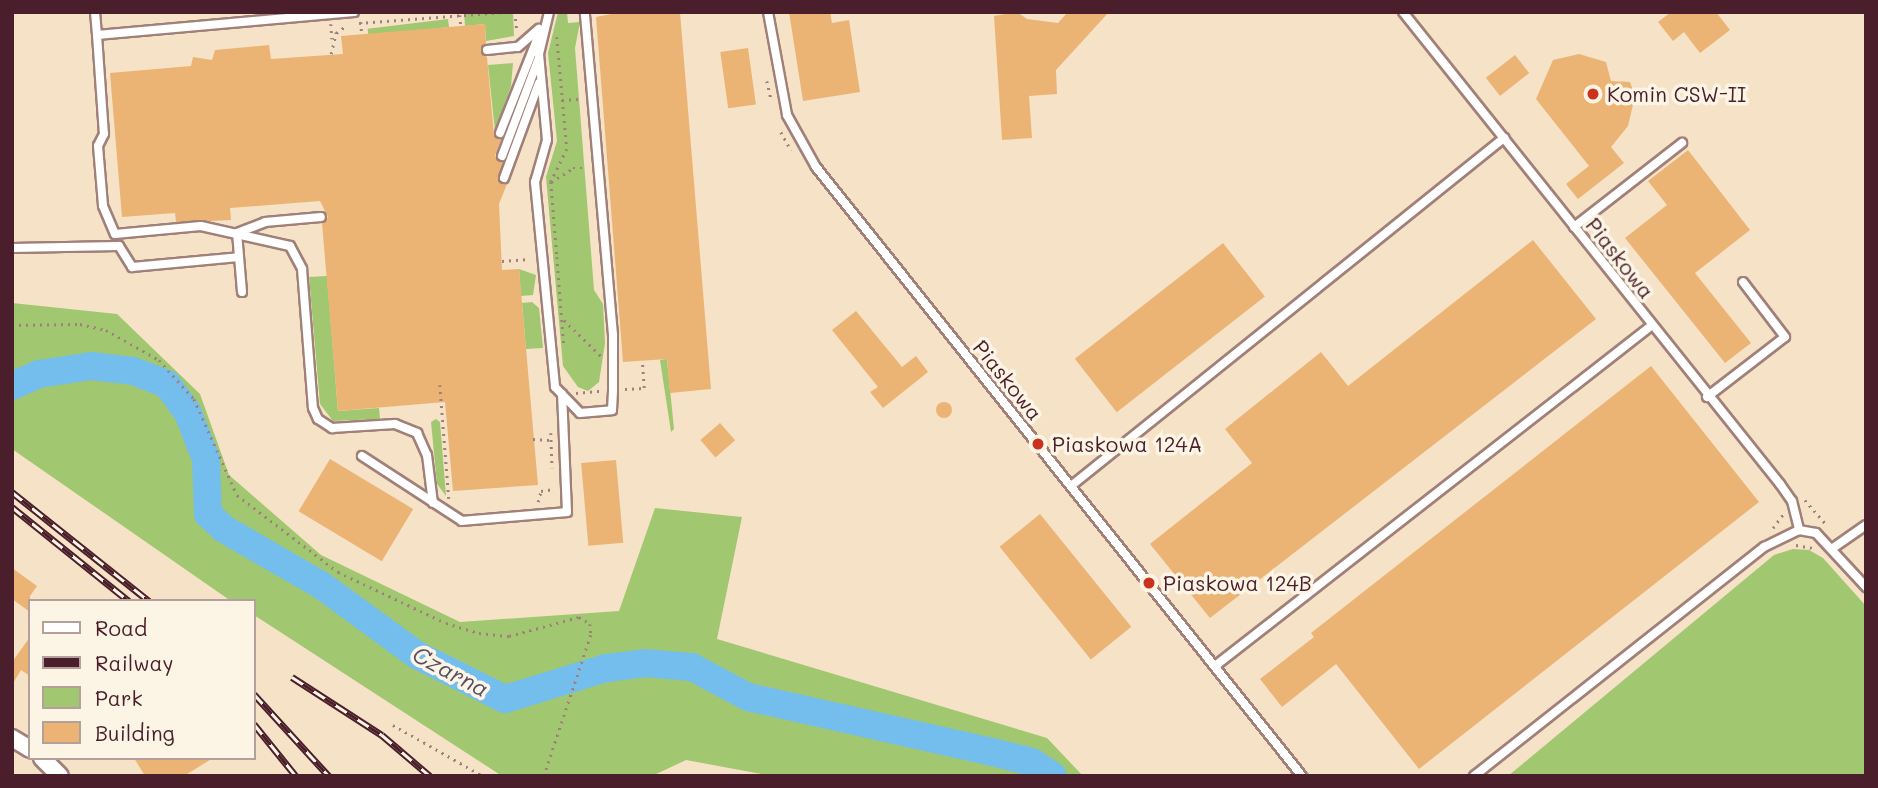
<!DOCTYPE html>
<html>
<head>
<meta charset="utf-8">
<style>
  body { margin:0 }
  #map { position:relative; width:1878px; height:788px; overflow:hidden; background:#f5e2c7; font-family:Mali,sans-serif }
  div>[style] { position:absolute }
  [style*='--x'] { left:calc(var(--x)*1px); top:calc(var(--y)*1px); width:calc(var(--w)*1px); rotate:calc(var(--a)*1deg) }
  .green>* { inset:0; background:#a2c771; transform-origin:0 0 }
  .river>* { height:28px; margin:-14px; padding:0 14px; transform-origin:14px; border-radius:14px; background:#74beed }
  .building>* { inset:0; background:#ecb474; transform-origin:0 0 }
  .round { border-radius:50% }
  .path>* { height:2.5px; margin-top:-1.25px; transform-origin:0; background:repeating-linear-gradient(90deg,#a08079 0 2px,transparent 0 7px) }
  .roads { filter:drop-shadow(2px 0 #a08079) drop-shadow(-2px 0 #a08079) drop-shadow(0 2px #a08079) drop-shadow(0 -2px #a08079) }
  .service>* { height:8px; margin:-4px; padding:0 4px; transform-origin:4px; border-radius:4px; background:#fff }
  .minor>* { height:16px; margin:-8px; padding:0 8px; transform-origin:8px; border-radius:8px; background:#fff }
  .rail>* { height:7px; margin-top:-3.5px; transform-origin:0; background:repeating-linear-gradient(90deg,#fcf5e5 0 13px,#4a1f2b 0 26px); box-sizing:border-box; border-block:2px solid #4a1f2b }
  .dots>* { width:19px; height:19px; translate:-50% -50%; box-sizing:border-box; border:4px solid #fcf5e5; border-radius:50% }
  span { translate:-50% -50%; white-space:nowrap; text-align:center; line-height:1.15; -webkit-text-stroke:7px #fcf5e5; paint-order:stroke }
  .poi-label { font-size:21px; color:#4a1f2b }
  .left { translate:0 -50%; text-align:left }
  .street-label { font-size:21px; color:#4a1f2b }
  .water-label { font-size:23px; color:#574f65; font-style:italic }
  .frame { position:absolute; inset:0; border:14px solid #4a1f2b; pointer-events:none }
  .legend { position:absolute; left:28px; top:599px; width:228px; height:161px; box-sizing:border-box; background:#fcf5e5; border:2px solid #b59f9b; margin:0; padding:9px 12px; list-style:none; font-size:21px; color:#4a1f2b }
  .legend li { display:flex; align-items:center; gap:14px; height:35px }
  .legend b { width:35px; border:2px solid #b59f9b }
</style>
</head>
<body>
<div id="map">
  <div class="green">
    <div style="clip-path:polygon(464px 12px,513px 12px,514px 36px,486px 41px,485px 24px,465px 26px)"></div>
    <div style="clip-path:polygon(558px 12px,567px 12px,568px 23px,580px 22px,575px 48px,594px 290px,603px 304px,605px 343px,599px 382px,588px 391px,578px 387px,563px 366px,546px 177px,557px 141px,548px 53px)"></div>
    <div style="left:448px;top:19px;width:8px;height:81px;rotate:83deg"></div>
    <div style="clip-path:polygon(513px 63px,511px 86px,495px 131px,488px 65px)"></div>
    <div style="clip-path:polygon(519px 269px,536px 275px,533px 295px,521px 296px)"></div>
    <div style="clip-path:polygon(327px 276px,338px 411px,379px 408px,380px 419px,333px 421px,320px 404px,309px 277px)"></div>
    <div style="clip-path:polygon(532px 302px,539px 308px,543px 348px,526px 349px,522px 303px)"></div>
    <div style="clip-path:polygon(12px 303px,117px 314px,200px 394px,229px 475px,321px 555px,460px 622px,619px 611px,655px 508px,742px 517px,717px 639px,1047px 738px,1083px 776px,772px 776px,686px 760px,652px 776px,502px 776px,254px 615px,254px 601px,231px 601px,12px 449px)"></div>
    <div style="clip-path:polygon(667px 359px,674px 429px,671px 432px,660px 360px)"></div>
    <div style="clip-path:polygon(436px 419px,440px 422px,446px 496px,437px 484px,431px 422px)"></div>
    <div style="clip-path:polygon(1793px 549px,1809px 550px,1823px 558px,1866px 606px,1866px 776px,1508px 776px,1774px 555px)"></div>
  </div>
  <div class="river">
    <div style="--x:12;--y:386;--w:30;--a:-24"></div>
    <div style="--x:39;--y:374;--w:53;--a:-8.7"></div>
    <div style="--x:91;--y:366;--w:42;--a:6.8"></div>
    <div style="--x:133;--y:371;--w:36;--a:21"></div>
    <div style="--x:167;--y:384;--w:36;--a:54"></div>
    <div style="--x:188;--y:413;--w:49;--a:68.6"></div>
    <div style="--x:206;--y:459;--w:55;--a:87.9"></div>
    <div style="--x:208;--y:514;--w:22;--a:43"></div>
    <div style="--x:224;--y:529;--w:112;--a:30"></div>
    <div style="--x:321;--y:585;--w:119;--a:36.1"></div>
    <div style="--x:417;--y:655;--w:98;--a:26.6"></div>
    <div style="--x:505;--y:699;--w:106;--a:-17.1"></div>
    <div style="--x:606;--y:668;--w:38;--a:-7"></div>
    <div style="--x:644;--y:663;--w:48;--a:4.8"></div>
    <div style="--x:692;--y:667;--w:64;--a:28.2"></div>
    <div style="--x:748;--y:697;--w:250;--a:12.7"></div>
    <div style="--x:992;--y:752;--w:41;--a:14"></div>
    <div style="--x:1032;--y:762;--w:25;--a:34"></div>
  </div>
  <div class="building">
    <div style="clip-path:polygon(621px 12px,680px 12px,711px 389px,670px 393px,667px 359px,623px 362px,596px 17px)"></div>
    <div style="clip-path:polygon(789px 12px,830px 12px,832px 23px,849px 20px,860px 92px,803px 101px)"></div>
    <div style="clip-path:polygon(1017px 12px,1027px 19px,1058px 23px,1068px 12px,1109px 12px,1056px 70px,1057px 94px,1029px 96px,1032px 138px,1002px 140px,994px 16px)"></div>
    <div style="clip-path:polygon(1671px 12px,1716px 12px,1730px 30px,1700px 53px,1684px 32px,1673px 41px,1658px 22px)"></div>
    <div style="clip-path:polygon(485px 24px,486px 43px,481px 51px,487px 57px,494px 135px,501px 139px,495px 156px,503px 162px,498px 178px,507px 184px,499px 204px,502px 270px,519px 269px,538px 485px,453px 491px,445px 402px,338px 411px,322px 223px,328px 217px,320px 201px,230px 208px,231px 220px,210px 221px,176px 222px,175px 213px,122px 217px,110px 73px,191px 66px,193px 57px,212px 60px,215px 50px,269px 45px,271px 59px,343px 54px,341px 36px)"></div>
    <div style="left:748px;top:48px;width:57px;height:28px;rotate:82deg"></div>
    <div style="clip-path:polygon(1579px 54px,1606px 62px,1611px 81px,1630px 82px,1635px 96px,1628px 126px,1611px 147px,1624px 163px,1578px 199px,1566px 184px,1589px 166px,1536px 99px,1553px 60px)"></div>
    <div style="left:1515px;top:55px;width:23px;height:37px;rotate:52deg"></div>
    <div style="clip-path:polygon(1688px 150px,1750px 230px,1695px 273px,1751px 343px,1725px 363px,1625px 238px,1667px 205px,1648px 181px)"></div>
    <div style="clip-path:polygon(1533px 240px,1596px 319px,1210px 618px,1150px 544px,1252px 463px,1225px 429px,1321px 352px,1348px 386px)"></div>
    <div style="left:1223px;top:243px;width:68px;height:188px;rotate:52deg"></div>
    <div style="clip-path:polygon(856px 311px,902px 367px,916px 356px,928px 372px,883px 408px,870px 392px,878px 387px,832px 330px)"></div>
    <div style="clip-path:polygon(1651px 366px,1759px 502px,1419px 769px,1336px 664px,1282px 707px,1260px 679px,1314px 637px,1311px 633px)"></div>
    <div class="round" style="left:936px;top:402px;width:16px;height:16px"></div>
    <div style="left:720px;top:423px;width:23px;height:26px;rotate:49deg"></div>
    <div style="left:330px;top:459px;width:97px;height:61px;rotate:31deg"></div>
    <div style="left:616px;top:460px;width:83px;height:35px;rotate:85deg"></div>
    <div style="left:1040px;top:514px;width:145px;height:52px;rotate:51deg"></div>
    <div style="clip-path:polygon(12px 568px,37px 586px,30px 596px,30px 612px,12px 599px)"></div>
    <div style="clip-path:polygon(30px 637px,30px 676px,21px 670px,12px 685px,12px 662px)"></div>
    <div style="clip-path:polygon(134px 758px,213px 758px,184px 776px,145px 776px)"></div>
  </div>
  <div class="path">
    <div style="--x:515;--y:12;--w:19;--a:84"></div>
    <div style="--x:460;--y:15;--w:11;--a:85"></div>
    <div style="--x:361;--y:22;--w:13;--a:86"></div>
    <div style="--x:359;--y:23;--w:146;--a:-4.3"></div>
    <div style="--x:331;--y:24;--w:15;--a:86"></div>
    <div style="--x:557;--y:37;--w:112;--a:84.9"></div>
    <div style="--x:567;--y:149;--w:37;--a:116"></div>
    <div style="--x:551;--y:182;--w:75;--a:85.4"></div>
    <div style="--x:331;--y:54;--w:22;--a:-77"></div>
    <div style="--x:336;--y:33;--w:12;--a:-35"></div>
    <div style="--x:767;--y:81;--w:18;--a:77"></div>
    <div style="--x:562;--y:100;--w:17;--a:-3"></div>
    <div style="--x:781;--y:132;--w:21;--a:61"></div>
    <div style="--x:551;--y:182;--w:26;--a:-32"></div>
    <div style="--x:573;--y:168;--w:13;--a:0"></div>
    <div style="--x:557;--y:257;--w:88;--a:85.5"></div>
    <div style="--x:502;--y:261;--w:28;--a:-4"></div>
    <div style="--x:564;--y:320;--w:53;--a:44.2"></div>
    <div style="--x:12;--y:325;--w:68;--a:-0.8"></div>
    <div style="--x:80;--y:324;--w:27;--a:13"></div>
    <div style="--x:106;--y:330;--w:61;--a:29.5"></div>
    <div style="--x:159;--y:360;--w:52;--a:48.1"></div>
    <div style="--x:194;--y:399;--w:105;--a:65.9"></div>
    <div style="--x:237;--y:495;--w:127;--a:37.3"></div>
    <div style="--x:338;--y:572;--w:119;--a:25.3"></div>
    <div style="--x:446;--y:623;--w:34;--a:17"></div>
    <div style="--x:479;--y:633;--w:30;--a:6"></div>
    <div style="--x:509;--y:636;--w:73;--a:-15.2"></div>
    <div style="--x:579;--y:617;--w:13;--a:32"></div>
    <div style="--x:590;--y:624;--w:11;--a:85"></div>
    <div style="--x:591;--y:635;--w:149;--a:108.4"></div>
    <div style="--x:440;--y:385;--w:114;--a:85.5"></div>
    <div style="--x:625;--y:389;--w:19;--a:-3"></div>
    <div style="--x:644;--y:388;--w:27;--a:-94"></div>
    <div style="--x:576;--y:393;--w:25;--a:-5"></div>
    <div style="--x:551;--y:433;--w:35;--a:88"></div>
    <div style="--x:533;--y:439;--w:16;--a:4"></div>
    <div style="--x:1805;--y:500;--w:32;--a:49"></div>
    <div style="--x:538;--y:502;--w:11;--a:-75"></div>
    <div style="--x:541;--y:491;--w:13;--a:-9"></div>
    <div style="--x:1773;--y:528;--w:17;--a:-54"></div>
    <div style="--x:1796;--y:545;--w:17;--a:10"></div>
    <div style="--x:393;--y:725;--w:103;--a:29.5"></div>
  </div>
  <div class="roads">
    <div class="service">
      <div style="--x:95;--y:12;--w:23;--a:85"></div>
      <div style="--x:354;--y:12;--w:258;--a:174.9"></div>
      <div style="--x:97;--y:35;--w:99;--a:86"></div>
      <div style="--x:104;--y:134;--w:13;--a:117"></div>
      <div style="--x:98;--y:146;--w:60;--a:85.2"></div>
      <div style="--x:103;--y:206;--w:30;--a:67"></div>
      <div style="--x:115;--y:234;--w:86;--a:-5.3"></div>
      <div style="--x:201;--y:226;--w:91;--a:12.7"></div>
      <div style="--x:290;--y:246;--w:26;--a:62"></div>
      <div style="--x:302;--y:269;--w:139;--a:85.5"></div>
      <div style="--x:313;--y:408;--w:12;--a:66"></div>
      <div style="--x:318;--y:419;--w:17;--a:33"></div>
      <div style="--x:332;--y:428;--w:63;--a:-3.6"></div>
      <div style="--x:395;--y:424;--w:24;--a:22"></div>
      <div style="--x:417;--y:433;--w:24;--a:66"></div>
      <div style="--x:427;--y:455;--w:48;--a:82.9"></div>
      <div style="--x:549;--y:12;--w:43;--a:103.4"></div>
      <div style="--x:539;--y:54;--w:86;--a:84.7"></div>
      <div style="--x:547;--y:140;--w:44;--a:105.9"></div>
      <div style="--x:535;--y:182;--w:206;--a:84.4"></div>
      <div style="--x:555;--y:387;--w:36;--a:46"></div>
      <div style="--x:580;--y:413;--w:32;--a:-5"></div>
      <div style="--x:612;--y:410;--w:20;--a:-87"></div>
      <div style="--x:613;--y:390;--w:55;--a:-90"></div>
      <div style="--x:613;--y:335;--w:324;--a:-95"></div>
      <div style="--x:768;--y:12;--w:105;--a:79.5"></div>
      <div style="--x:787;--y:115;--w:60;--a:60.9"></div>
      <div style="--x:816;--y:167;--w:779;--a:51.41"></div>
      <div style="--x:1403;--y:12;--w:604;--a:51.38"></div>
      <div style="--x:1780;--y:484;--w:21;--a:55"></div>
      <div style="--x:1792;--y:501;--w:30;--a:76"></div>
      <div style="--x:1799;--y:530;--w:17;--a:10"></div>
      <div style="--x:1816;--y:533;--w:74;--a:47.2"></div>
      <div style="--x:487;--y:50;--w:31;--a:-6"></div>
      <div style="--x:518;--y:47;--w:28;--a:-41"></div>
      <div style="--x:500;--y:133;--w:109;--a:-68.4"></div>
      <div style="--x:502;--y:156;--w:103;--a:-69.4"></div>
      <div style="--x:504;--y:178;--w:101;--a:-69.8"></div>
      <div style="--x:1574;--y:227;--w:137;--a:-37.9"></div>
      <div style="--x:12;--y:248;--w:107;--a:-1.1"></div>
      <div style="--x:119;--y:246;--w:25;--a:58"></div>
      <div style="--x:132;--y:267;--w:107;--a:-5.3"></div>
      <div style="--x:242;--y:292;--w:59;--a:-94.8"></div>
      <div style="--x:237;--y:233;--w:30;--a:-21"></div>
      <div style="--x:265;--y:222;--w:56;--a:-5.1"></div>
      <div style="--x:1707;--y:397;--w:98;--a:-37.6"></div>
      <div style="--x:1785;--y:337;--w:69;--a:-127.4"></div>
      <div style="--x:362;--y:456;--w:119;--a:33"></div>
      <div style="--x:462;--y:521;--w:105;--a:-4.9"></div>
      <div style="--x:567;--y:512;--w:118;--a:-92.4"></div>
      <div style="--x:1071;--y:486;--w:556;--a:-38.79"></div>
      <div style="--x:1833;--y:548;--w:40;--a:-34.9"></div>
      <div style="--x:1215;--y:666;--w:553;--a:-37.95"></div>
      <div style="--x:1474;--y:776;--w:370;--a:-38.3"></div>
      <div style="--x:1764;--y:547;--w:39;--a:-26"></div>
    </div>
    <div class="minor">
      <div style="--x:12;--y:738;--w:21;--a:31"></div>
      <div style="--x:42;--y:758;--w:25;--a:45"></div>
    </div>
  </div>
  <div class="rail">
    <div style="--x:12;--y:492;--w:175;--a:38.5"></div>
    <div style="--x:12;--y:507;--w:150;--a:38.8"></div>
    <div style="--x:292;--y:677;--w:107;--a:32.8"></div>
    <div style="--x:382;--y:735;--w:63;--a:40.5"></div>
    <div style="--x:254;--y:694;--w:111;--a:47.6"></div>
    <div style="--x:254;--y:724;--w:67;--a:51.1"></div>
  </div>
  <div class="dots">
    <div style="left:1593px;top:94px;background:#c8321e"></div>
    <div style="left:1038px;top:444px;background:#c8321e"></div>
    <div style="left:1149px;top:583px;background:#c8321e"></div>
  </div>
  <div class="poi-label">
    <span class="left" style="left:1607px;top:94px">Komin CSW-II</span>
    <span class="left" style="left:1052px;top:444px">Piaskowa 124A</span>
    <span class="left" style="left:1163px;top:583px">Piaskowa 124B</span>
  </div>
  <div class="street-label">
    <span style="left:1620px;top:258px;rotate:52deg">Piaskowa</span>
    <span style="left:1008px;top:380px;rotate:51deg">Piaskowa</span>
  </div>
  <div class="water-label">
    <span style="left:451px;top:671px;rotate:28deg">Czarna</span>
  </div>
  <div class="frame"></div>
  <ul class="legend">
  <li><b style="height:9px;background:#fff"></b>Road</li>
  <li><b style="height:9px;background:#4a1f2b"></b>Railway</li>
  <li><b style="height:19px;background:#a2c771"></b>Park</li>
  <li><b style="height:19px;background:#ecb474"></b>Building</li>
  </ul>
</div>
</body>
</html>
